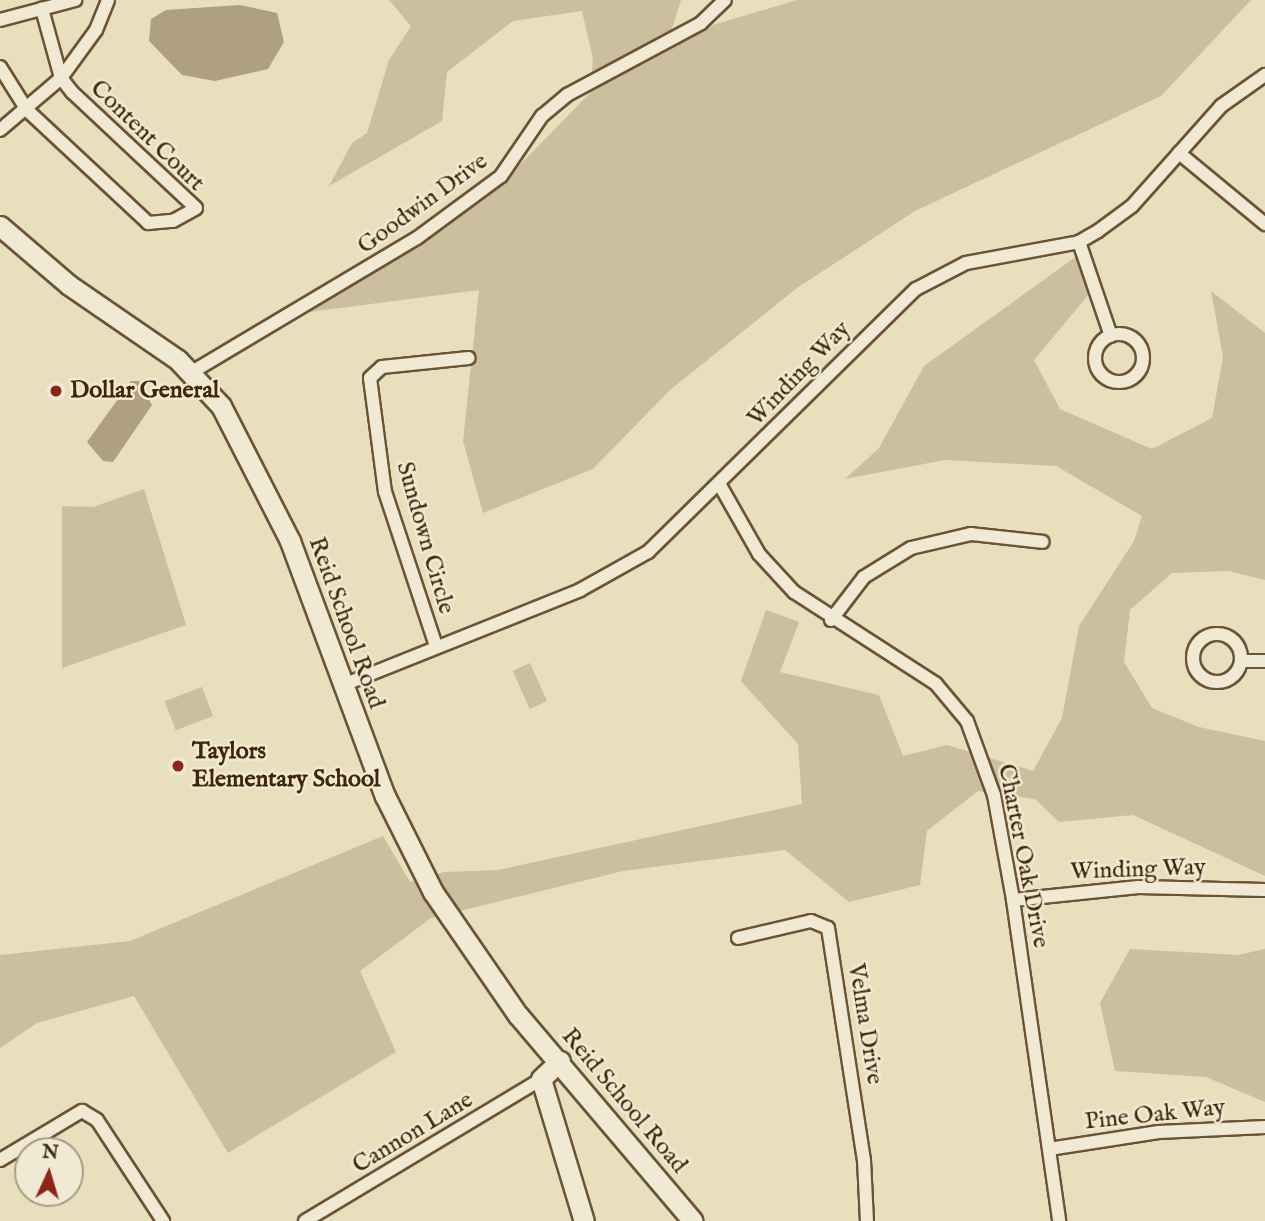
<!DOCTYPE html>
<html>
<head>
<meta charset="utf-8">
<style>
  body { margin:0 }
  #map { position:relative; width:1265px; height:1221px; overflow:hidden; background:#e8dfbd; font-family:"IM FELL English",serif }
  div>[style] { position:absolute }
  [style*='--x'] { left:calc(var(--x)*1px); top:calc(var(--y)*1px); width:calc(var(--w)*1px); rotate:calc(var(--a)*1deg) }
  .green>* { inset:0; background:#ccbf9e; transform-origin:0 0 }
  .water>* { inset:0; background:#afa07f }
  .roads { filter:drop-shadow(2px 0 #6b5434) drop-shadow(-2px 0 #6b5434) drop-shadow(0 2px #6b5434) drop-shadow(0 -2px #6b5434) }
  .street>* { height:12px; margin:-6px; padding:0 6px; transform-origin:6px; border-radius:6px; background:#f0ead4 }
  .street>.ring { margin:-6px; padding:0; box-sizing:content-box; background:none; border:12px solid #f0ead4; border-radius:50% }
  .secondary>* { height:19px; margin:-9.5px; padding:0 9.5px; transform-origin:9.5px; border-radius:9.5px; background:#f0ead4 }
  .dots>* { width:19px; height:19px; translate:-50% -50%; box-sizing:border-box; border:4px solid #f0ead4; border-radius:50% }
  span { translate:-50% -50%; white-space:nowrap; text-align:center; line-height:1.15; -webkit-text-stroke:5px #f0ead4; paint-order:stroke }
  .street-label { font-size:24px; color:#412507 }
  .poi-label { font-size:24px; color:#412507; font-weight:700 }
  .left { translate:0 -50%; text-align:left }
  .north { position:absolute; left:14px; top:1137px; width:70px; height:70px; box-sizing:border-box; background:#f0ead4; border:2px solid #aa9b82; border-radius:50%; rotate:4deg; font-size:19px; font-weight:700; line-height:28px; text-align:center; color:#412507 }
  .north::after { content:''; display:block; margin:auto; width:24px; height:32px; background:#8f2418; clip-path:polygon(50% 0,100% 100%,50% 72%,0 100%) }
</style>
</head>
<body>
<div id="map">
  <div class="green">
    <div style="clip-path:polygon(389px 0,681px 0,669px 38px,797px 0,1251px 0,1161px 96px,915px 211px,797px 288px,670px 390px,593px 469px,483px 513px,463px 441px,479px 290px,309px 312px,506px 179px,590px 93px,593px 59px,582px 11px,513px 21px,447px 72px,442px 121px,329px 186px,352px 143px,367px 133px,389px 60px,411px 26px)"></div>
    <div style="clip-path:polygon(1077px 256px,1090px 293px,1034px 360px,1060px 409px,1152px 449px,1212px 418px,1223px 357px,1211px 291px,1265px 333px,1265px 580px,1229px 571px,1172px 573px,1130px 610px,1124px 662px,1152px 708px,1199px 727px,1265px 741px,1265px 876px,1133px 815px,1059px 822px,1035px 799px,978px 791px,927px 831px,920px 885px,849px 902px,785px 850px,623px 871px,431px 918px,360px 971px,396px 1052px,228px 1153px,134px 996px,37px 1023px,0 1048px,0 955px,130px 941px,383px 836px,410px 882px,444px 872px,498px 870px,802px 804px,798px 744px,741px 681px,766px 610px,799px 622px,780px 672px,879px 695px,903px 756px,947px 745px,1033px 771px,1062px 718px,1079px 626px,1134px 541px,1142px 516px,1056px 466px,945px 460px,845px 479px,879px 448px,924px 366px)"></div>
    <div style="clip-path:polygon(144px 489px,186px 625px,62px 668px,62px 506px,93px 507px)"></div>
    <div style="left:530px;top:663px;width:42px;height:19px;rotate:66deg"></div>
    <div style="left:202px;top:687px;width:31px;height:40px;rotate:69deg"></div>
    <div style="clip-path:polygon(1130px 949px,1238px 955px,1265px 949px,1265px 1102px,1206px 1077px,1115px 1071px,1100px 1003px)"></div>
  </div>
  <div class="water">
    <div style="clip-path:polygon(240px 5px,277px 13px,284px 42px,268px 69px,215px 81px,182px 75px,149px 41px,151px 19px,166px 10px)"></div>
    <div style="clip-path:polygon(131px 381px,139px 381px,152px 405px,113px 462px,103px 461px,87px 442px)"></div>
  </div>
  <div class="roads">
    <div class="street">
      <div style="--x:0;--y:20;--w:78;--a:-14.9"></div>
      <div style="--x:0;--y:67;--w:51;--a:57.9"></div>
      <div style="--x:27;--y:110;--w:166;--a:43"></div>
      <div style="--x:148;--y:223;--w:25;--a:-5"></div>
      <div style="--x:173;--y:221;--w:26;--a:-29"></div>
      <div style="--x:196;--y:208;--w:170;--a:-136.9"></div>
      <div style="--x:72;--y:92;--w:18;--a:-128"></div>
      <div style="--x:61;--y:78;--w:72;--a:-105.4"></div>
      <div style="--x:0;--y:130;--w:80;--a:-40.4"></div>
      <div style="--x:61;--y:78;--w:59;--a:-53.9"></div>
      <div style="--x:96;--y:30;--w:32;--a:-68"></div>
      <div style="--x:1179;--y:153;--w:112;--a:39.5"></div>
      <div style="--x:1079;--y:242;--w:99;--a:71.2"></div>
      <div class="ring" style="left:1095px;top:334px;width:36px;height:36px"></div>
      <div style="--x:192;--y:372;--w:262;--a:-30.8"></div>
      <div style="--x:417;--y:238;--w:104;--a:-36.4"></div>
      <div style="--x:501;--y:176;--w:73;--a:-55.7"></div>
      <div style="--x:542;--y:116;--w:33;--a:-40"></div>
      <div style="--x:567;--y:95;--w:152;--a:-28.2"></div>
      <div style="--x:701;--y:23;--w:33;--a:-44"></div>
      <div style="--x:721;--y:487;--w:77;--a:60.4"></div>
      <div style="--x:759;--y:554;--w:52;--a:47.4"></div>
      <div style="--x:794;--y:592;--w:169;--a:32.9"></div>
      <div style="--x:936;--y:684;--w:48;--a:50"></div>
      <div style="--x:967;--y:721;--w:79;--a:70"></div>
      <div style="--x:994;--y:795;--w:107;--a:79.7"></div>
      <div style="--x:1013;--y:900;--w:324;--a:81.8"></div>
      <div style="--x:831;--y:620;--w:54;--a:-52.5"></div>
      <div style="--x:864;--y:577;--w:55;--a:-31.7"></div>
      <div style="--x:911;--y:548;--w:62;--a:-13.1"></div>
      <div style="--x:971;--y:534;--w:72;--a:6.3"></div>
      <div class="ring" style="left:1193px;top:634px;width:36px;height:36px"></div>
      <div style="--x:436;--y:646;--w:162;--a:-108.3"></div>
      <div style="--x:385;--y:492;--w:115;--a:-97.5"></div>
      <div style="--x:370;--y:378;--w:16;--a:-43"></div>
      <div style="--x:382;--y:367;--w:87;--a:-5.9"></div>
      <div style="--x:1241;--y:661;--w:24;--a:0"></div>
      <div style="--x:343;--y:685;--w:255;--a:-21.8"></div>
      <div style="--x:580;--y:590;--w:78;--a:-29.2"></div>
      <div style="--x:648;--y:552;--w:375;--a:-44.5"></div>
      <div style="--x:916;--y:289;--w:56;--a:-27.5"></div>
      <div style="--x:966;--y:263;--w:115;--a:-10.5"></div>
      <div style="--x:1079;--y:242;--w:22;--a:-30"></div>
      <div style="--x:1098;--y:231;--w:42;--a:-36.3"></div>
      <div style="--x:1132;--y:206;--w:134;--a:-48.3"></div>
      <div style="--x:1221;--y:106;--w:54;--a:-35.2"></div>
      <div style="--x:1013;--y:900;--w:126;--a:-5.9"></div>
      <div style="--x:1138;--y:887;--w:127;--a:1.4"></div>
      <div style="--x:738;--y:938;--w:75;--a:-13.1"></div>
      <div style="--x:811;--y:921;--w:18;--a:22"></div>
      <div style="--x:828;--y:928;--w:235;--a:81.2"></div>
      <div style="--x:864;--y:1160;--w:61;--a:87.2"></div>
      <div style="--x:1049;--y:1149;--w:111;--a:-8.8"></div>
      <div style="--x:1159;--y:1132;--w:106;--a:-2.7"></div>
      <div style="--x:0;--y:1160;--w:96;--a:-30.9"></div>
      <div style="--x:82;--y:1111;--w:17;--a:31"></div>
      <div style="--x:97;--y:1120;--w:121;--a:56.8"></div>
      <div style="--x:305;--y:1221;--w:275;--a:-31"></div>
    </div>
    <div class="secondary">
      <div style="--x:0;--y:226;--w:91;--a:40.5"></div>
      <div style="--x:69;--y:285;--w:132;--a:34.5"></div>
      <div style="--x:178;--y:360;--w:63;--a:46.9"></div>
      <div style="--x:221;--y:406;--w:152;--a:62.9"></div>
      <div style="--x:290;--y:541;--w:272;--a:69.6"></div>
      <div style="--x:385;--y:796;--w:107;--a:63.4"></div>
      <div style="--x:433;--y:892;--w:150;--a:55.4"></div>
      <div style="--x:518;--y:1015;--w:270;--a:49.7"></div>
      <div style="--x:560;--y:1061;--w:26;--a:137"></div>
      <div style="--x:541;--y:1079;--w:148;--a:73.2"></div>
    </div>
  </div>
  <div class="dots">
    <div style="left:56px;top:391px;background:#8f2418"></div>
    <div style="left:178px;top:766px;background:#8f2418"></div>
  </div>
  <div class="street-label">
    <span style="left:147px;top:136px;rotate:44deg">Content Court</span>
    <span style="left:423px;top:204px;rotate:-36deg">Goodwin Drive</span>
    <span style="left:799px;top:374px;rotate:-46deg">Winding Way</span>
    <span style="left:425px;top:538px;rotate:74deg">Sundown Circle</span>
    <span style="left:346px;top:623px;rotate:70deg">Reid School Road</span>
    <span style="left:1023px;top:856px;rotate:79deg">Charter Oak Drive</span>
    <span style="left:1138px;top:870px;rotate:-2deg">Winding Way</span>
    <span style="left:865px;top:1024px;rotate:81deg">Velma Drive</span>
    <span style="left:624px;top:1101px;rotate:50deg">Reid School Road</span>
    <span style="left:1155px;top:1115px;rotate:-6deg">Pine Oak Way</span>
    <span style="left:413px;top:1133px;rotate:-31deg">Cannon Lane</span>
  </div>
  <div class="poi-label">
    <span class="left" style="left:70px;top:391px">Dollar General</span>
    <span class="left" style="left:192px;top:766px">Taylors<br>Elementary School</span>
  </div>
  <div class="north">N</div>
</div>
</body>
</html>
